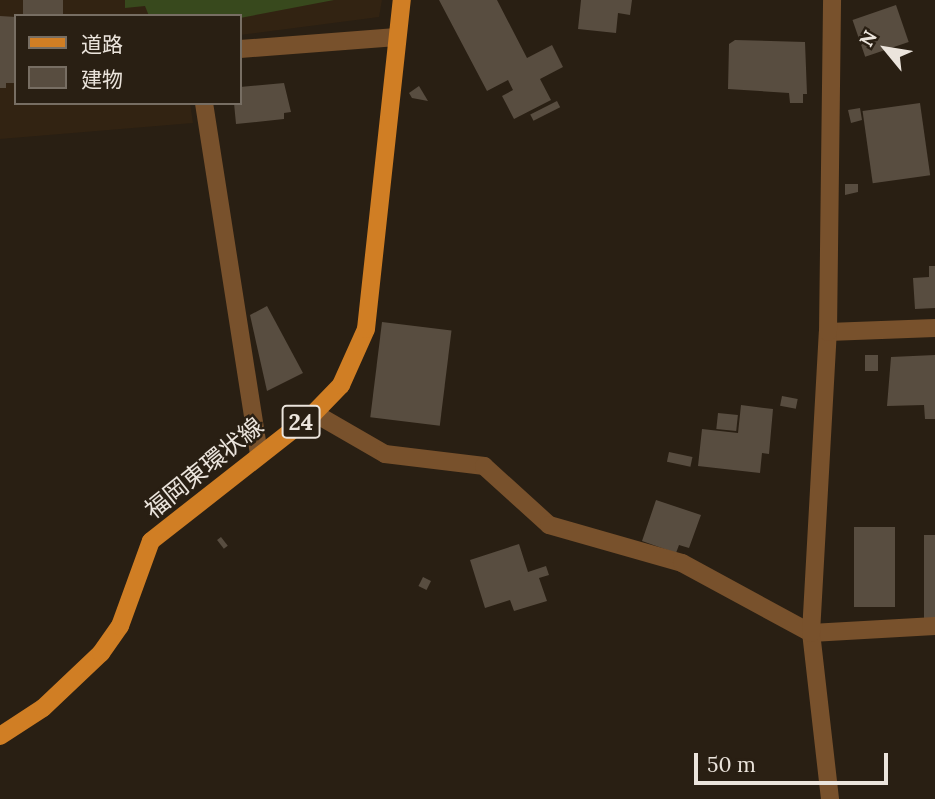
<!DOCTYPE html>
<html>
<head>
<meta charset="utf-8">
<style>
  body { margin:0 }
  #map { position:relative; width:935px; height:799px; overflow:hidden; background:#291f13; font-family:Lora,"Noto Sans JP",serif }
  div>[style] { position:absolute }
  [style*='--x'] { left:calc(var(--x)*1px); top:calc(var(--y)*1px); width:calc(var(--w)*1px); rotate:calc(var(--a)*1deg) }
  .built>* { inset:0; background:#322312 }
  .green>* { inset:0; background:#38491d }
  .building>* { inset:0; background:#584d40; transform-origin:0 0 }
  .minor>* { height:18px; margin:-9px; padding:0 9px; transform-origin:9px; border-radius:9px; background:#78512c }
  .major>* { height:18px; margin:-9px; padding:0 9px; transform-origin:9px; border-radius:9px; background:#d07e24 }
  span { translate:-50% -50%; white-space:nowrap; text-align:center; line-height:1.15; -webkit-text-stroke:5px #291f13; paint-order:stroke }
  .shield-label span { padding:2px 5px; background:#291f13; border:2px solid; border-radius:5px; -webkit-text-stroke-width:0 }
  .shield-label { font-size:23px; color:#ebe4dc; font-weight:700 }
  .street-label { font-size:24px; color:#ebe4dc }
  .legend { position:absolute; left:14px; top:14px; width:228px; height:91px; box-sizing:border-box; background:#291f13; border:2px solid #776e63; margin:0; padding:9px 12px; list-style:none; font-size:21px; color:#ebe4dc }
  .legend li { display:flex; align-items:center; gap:14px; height:35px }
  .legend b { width:35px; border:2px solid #776e63 }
  .north { position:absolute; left:851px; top:14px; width:70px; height:70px; -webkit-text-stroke:5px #291f13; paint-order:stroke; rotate:300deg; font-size:19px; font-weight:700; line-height:28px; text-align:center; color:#ebe4dc }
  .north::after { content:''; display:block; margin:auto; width:24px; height:32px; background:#ebe4dc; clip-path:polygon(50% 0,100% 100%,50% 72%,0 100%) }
  .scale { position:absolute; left:694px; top:753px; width:194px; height:32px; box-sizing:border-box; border:4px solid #ebe4dc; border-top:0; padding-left:9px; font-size:21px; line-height:24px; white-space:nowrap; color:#ebe4dc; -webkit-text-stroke:5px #291f13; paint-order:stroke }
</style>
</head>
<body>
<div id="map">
  <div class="built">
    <div style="clip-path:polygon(0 0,382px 0,379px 17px,240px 35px,240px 16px,16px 16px,16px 103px,190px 103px,193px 123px,0 139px)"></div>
  </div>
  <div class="green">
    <div style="clip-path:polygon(125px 0,334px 0,240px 18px,149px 16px,145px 6px,125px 8px)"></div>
  </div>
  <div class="building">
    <div style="left:23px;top:0;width:40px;height:16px"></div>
    <div style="clip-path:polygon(439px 0,497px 0,527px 58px,552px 45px,563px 67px,540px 79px,551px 100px,514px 119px,502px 96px,513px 90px,508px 80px,487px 91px)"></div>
    <div style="clip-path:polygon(581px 0,632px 0,630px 15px,618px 13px,616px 33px,578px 29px)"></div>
    <div style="left:896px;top:5px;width:39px;height:46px;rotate:71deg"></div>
    <div style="clip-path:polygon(0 16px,16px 17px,16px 83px,6px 83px,6px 88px,0 88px)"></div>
    <div style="clip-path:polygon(735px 40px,805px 42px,807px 94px,803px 94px,803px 103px,790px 103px,789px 93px,728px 89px,729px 44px)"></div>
    <div style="clip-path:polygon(284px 83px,291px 112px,284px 113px,284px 119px,236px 124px,234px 103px,240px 103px,240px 87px)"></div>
    <div style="clip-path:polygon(419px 86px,428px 101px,412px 98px,409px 93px)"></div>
    <div style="left:557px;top:101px;width:7px;height:30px;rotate:63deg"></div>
    <div style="left:920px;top:103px;width:73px;height:58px;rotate:82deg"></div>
    <div style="clip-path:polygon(860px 108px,862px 120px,851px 123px,848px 110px)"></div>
    <div style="clip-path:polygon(845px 184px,858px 184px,858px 192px,845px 195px)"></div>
    <div style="clip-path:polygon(929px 266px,935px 266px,935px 308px,915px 309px,913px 278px,929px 277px)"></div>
    <div style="clip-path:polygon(267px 306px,303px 373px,267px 391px,250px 315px)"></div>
    <div style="left:382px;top:322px;width:70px;height:96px;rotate:7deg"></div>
    <div style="left:865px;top:355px;width:13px;height:16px"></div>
    <div style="clip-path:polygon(935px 355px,935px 419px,925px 419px,924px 405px,887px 406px,891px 357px)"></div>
    <div style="left:782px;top:396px;width:16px;height:10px;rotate:11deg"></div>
    <div style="clip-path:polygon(741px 405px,773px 409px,769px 454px,762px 453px,760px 473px,698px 466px,702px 429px,738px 433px)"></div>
    <div style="left:718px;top:413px;width:20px;height:16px;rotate:6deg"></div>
    <div style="left:669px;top:452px;width:24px;height:10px;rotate:12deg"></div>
    <div style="clip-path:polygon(656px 500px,701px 515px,689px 548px,679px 545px,676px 553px,642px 541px)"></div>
    <div style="left:854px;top:527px;width:41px;height:80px"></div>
    <div style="left:935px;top:535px;width:87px;height:11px;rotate:90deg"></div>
    <div style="left:221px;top:537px;width:11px;height:5px;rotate:52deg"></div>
    <div style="clip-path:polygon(519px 544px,528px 572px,546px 566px,549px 575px,539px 578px,547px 601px,514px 611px,510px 600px,485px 608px,470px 560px)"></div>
    <div style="left:423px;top:577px;width:9px;height:10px;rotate:27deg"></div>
  </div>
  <div class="minor">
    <div style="--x:240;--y:49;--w:157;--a:-4.4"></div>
    <div style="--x:204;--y:103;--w:354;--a:81.1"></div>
    <div style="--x:828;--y:332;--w:107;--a:-2.1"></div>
    <div style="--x:314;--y:413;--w:82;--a:30"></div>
    <div style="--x:385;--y:454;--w:100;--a:6.9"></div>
    <div style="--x:484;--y:466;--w:88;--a:42.2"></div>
    <div style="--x:549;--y:525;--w:138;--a:15.9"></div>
    <div style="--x:682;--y:563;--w:147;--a:28.5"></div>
    <div style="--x:811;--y:633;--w:124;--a:-3.2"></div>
    <div style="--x:830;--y:799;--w:167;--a:-96.5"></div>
    <div style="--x:811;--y:633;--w:301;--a:-86.8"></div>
    <div style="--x:828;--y:332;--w:332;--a:-89.3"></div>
  </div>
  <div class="major">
    <div style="--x:0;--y:736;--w:51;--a:-33.1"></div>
    <div style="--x:43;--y:708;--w:80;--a:-43.5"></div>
    <div style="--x:101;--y:653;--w:33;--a:-55"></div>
    <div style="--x:120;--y:626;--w:90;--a:-70"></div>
    <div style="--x:151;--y:541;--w:207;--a:-38.1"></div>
    <div style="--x:314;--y:413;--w:39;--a:-46"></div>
    <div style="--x:341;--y:385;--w:61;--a:-65.9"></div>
    <div style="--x:366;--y:329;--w:331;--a:-83.8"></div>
  </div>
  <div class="shield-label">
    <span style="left:301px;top:422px">24</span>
  </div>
  <div class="street-label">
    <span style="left:204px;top:468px;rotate:-39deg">福岡東環状線</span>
  </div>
  <ul class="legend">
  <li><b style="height:9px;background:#d07e24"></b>道路</li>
  <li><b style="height:19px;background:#584d40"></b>建物</li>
  </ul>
  <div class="north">N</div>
  <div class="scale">50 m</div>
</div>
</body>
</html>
